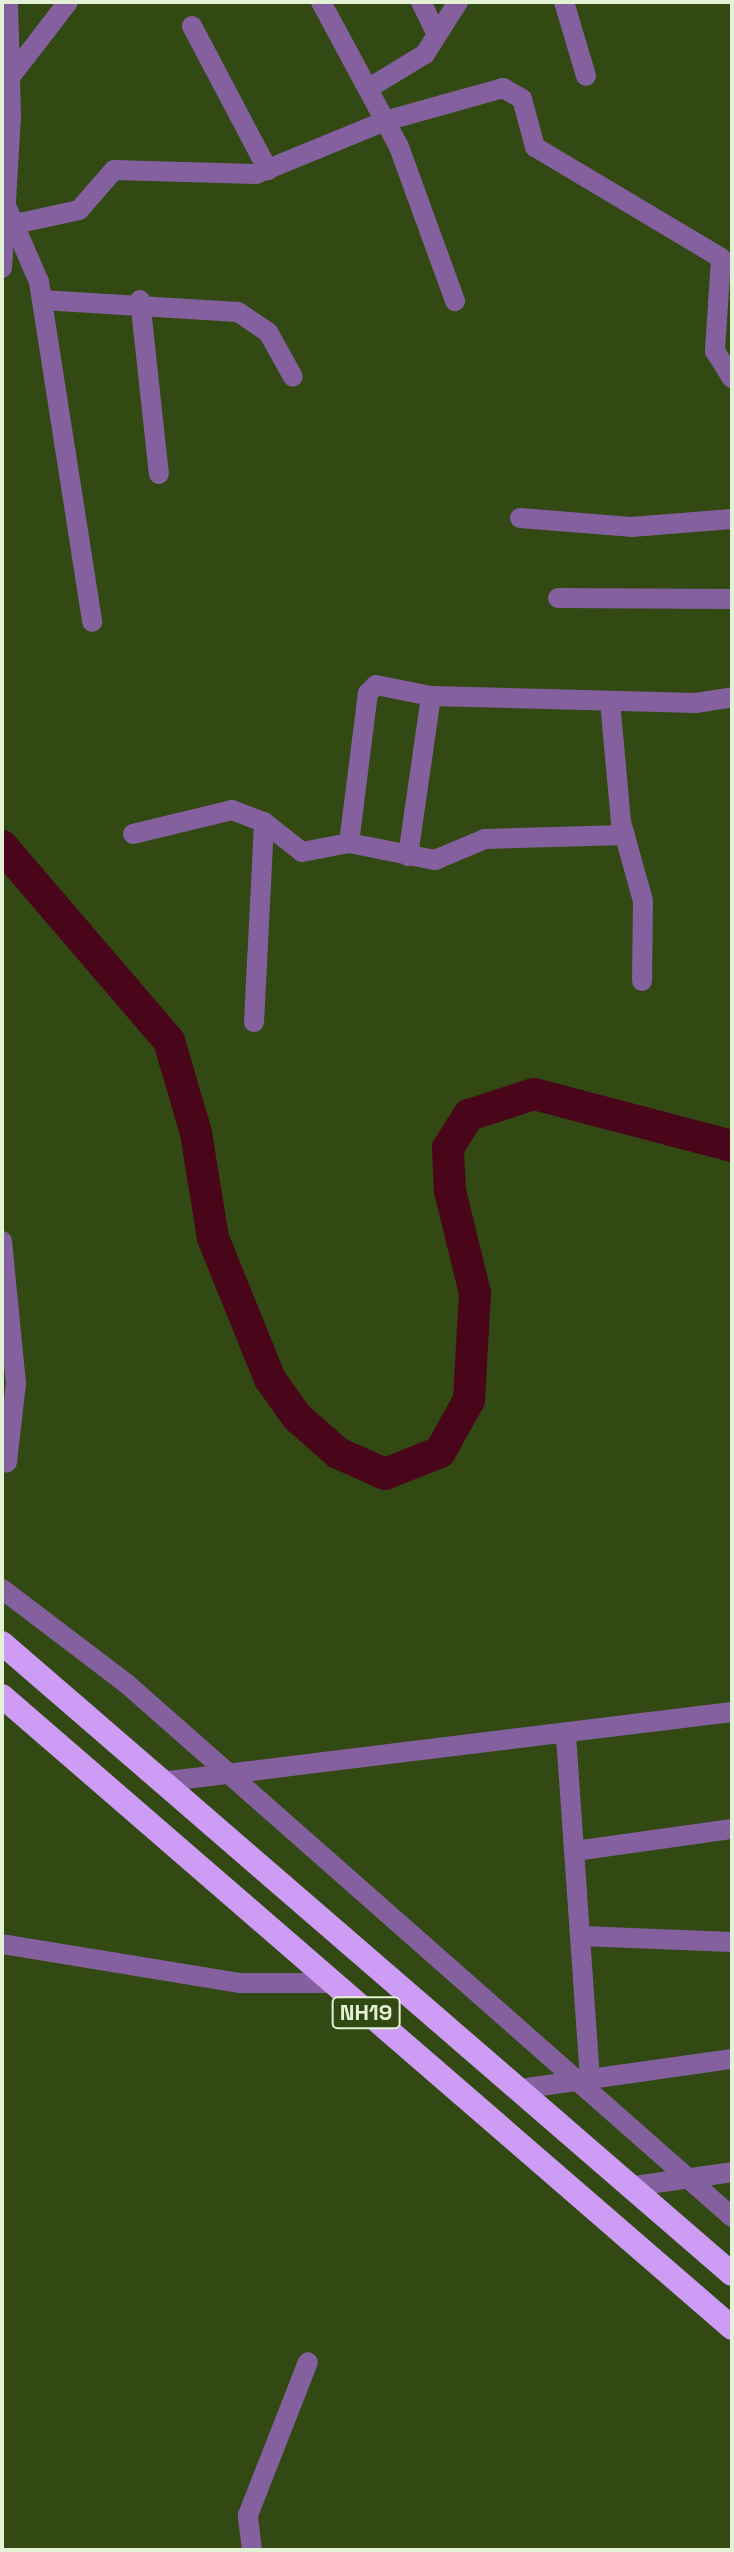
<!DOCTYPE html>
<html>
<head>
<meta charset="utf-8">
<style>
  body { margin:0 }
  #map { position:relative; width:734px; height:2552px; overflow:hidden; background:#324914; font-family:"Space Grotesk",sans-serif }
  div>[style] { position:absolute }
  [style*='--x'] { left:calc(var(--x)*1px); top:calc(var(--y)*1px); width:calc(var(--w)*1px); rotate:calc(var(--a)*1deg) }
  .river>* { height:32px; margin:-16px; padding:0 16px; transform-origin:16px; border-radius:16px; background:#49051a }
  .minor>* { height:20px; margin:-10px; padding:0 10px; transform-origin:10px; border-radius:10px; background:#84619e }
  .highway>* { height:24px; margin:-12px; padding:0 12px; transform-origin:12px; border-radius:12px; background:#cf9cf5 }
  span { translate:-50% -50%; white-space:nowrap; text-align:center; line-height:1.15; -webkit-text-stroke:6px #324914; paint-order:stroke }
  .shield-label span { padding:2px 6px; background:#324914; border:2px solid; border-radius:6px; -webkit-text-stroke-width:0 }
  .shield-label { font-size:22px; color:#e3f2d5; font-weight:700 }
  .frame { position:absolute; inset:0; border:4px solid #e3f2d5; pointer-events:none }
</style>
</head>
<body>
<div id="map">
  <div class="river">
    <div style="--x:2;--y:846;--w:257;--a:49.4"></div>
    <div style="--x:169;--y:1041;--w:96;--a:73.6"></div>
    <div style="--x:196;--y:1133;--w:106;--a:80.8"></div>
    <div style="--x:213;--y:1238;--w:152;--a:68"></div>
    <div style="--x:270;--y:1379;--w:47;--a:54.6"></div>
    <div style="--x:297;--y:1417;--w:55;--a:41.3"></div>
    <div style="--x:338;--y:1453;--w:51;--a:24.1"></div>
    <div style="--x:385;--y:1474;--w:59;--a:-21.8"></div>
    <div style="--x:440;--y:1452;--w:60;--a:-60.9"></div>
    <div style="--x:469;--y:1400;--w:107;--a:-86.8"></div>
    <div style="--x:475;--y:1293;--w:105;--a:-103.8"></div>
    <div style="--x:450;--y:1191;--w:43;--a:-92.7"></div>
    <div style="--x:448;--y:1148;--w:39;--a:-58"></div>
    <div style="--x:469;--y:1115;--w:68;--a:-17.9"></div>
    <div style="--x:534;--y:1094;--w:205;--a:14.7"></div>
  </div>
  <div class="minor">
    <div style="--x:321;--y:2;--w:165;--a:61.7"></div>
    <div style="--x:399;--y:147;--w:164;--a:70"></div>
    <div style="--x:421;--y:2;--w:34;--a:64"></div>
    <div style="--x:564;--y:2;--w:77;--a:73.4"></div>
    <div style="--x:192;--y:26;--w:163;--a:62.2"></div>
    <div style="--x:11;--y:76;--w:93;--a:-52.4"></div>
    <div style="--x:369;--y:88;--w:66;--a:-31.3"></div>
    <div style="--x:425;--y:54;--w:62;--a:-57.6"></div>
    <div style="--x:7;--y:208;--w:81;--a:66.6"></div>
    <div style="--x:39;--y:282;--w:344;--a:81.1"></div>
    <div style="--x:15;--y:224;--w:66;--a:-12.3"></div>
    <div style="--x:79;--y:210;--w:53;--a:-48.8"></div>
    <div style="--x:114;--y:170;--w:142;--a:1.6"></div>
    <div style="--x:256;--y:174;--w:139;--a:-22.3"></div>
    <div style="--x:385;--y:121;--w:123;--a:-15.6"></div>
    <div style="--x:503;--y:88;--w:22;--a:30"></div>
    <div style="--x:522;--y:99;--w:50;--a:74.8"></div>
    <div style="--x:535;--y:147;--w:217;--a:30.8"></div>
    <div style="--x:721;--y:258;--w:93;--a:93.7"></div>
    <div style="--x:715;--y:351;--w:32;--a:58"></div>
    <div style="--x:2;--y:268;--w:151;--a:-86.6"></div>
    <div style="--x:11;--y:117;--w:115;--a:-91.5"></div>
    <div style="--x:42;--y:300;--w:196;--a:3.5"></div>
    <div style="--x:238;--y:312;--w:36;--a:34"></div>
    <div style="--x:268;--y:332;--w:51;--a:60.9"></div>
    <div style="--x:140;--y:300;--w:175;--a:83.8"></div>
    <div style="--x:520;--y:518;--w:111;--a:4.6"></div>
    <div style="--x:631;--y:527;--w:101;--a:-4.5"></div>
    <div style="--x:558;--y:598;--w:174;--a:0.3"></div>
    <div style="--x:610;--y:701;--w:121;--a:84.8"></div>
    <div style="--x:621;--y:822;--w:82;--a:74.4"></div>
    <div style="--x:643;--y:901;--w:80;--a:90.7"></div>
    <div style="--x:133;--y:834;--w:102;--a:-13.6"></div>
    <div style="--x:232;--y:810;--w:34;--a:21"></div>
    <div style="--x:264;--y:822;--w:48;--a:38.3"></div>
    <div style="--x:302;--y:852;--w:48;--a:-10.8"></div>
    <div style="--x:349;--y:843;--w:88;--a:11.2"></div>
    <div style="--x:435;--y:860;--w:54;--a:-22.8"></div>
    <div style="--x:485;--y:839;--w:140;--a:-1.6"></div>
    <div style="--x:349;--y:843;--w:151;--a:-82.8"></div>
    <div style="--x:368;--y:693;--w:11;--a:-45"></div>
    <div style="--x:376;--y:685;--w:56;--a:11.3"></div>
    <div style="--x:431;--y:696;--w:265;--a:1.5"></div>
    <div style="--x:696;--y:703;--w:36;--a:-9"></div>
    <div style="--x:408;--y:856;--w:162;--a:-81.8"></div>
    <div style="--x:254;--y:1022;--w:200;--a:-87.1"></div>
    <div style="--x:2;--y:1241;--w:143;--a:84.4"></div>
    <div style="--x:16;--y:1383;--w:80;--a:96.5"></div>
    <div style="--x:2;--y:1589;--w:157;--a:37.2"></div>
    <div style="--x:127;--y:1684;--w:806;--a:41.38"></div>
    <div style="--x:566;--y:1736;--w:341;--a:86"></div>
    <div style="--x:169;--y:1781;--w:567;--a:-6.99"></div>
    <div style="--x:575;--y:1851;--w:159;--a:-8"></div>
    <div style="--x:581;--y:1936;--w:151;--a:2.3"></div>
    <div style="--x:2;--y:1944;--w:240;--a:9.3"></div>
    <div style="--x:239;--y:1983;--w:94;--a:0"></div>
    <div style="--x:520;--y:2089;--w:214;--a:-8.1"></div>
    <div style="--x:628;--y:2187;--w:105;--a:-8.2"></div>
    <div style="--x:252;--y:2550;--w:35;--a:-97"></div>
    <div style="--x:248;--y:2515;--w:164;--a:-68.6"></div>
  </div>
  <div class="highway">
    <div style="--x:2;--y:1643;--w:965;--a:40.84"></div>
    <div style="--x:2;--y:1696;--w:966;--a:40.88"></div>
  </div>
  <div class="shield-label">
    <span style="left:366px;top:2013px">NH19</span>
  </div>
  <div class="frame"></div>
</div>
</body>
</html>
